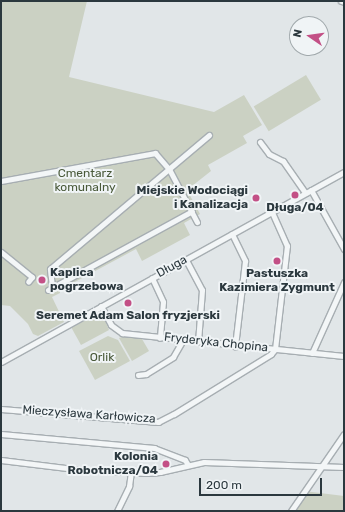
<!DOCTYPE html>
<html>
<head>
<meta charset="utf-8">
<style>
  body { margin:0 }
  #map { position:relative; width:345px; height:512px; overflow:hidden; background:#e1e6e8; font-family:Rubik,sans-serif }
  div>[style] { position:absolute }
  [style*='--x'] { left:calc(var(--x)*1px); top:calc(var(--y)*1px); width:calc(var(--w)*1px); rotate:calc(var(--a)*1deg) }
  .green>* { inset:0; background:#cbd1c3; transform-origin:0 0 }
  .roads { filter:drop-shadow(1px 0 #a7aeb2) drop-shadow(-1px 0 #a7aeb2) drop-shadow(0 1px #a7aeb2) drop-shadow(0 -1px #a7aeb2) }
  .minor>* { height:5px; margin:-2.5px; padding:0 2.5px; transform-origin:2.5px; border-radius:2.5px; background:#f3f6f7 }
  .dots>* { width:11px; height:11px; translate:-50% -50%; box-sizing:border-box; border:2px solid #f0f4f6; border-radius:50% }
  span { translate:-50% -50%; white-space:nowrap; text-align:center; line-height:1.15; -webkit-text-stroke:4px #f0f4f6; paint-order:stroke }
  .park-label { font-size:12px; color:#495939 }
  .poi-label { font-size:12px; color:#2b383e; font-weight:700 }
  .right { translate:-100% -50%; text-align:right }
  .left { translate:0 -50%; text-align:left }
  .street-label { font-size:12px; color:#2b383e }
  .frame { position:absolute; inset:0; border:2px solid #2b383e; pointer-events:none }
  .north { position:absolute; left:289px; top:16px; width:40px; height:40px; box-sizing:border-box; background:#f0f4f6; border:1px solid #a1a9ac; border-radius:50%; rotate:283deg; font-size:11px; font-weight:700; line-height:16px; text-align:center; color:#2b383e }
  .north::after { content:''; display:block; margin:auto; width:14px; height:18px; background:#c35086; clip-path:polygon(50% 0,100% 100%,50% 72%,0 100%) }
  .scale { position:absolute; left:199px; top:478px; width:123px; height:18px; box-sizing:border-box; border:2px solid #2b383e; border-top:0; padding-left:5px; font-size:12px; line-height:14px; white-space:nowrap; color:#2b383e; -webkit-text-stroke:3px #f0f4f6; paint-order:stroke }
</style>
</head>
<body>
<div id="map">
  <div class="green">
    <div style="clip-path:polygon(1px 1px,87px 1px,69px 77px,214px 112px,244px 95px,262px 125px,243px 136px,247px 143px,208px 165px,211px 171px,187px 190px,200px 214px,184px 223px,190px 235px,142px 261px,136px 249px,60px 290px,60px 293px,52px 297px,64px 322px,38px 336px,33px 334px,28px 324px,10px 306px,1px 305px)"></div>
    <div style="left:306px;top:75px;width:29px;height:61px;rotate:59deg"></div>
    <div style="clip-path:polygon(102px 313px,109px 330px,81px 345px,71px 327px)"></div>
    <div style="clip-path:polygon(108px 336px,118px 340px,130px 361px,95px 380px,79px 351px)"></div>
    <div style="clip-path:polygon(124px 336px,142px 339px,149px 351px,132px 361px,119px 338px)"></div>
    <div style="clip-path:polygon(304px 491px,344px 496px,344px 511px,291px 511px)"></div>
  </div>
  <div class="roads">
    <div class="minor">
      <div style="--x:341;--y:1;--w:3;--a:18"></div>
      <div style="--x:260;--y:142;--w:15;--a:53"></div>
      <div style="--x:269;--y:154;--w:16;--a:27"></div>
      <div style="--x:283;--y:161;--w:39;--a:55"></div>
      <div style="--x:1;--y:181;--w:157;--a:-10.3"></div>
      <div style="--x:155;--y:153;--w:21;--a:49"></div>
      <div style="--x:169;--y:169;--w:60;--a:62.2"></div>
      <div style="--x:311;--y:190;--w:68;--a:60.8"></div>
      <div style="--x:232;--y:234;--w:30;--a:64"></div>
      <div style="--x:245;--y:261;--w:86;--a:96.7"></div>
      <div style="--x:1;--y:252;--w:40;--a:39"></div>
      <div style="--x:32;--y:277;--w:6;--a:129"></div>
      <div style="--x:186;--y:260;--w:34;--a:62"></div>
      <div style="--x:202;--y:290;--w:52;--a:94.4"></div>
      <div style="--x:152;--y:278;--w:26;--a:65"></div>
      <div style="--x:163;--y:302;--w:36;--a:95"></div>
      <div style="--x:52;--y:286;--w:17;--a:-97"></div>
      <div style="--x:50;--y:269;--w:208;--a:-40.1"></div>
      <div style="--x:48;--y:290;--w:164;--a:-28.7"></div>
      <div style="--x:101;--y:306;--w:21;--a:62"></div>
      <div style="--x:111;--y:325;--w:14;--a:36"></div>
      <div style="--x:122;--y:333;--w:223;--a:5.9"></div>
      <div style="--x:312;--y:353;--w:78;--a:-65.7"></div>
      <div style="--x:1;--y:362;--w:392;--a:-29"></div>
      <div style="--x:138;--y:375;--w:8;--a:-7"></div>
      <div style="--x:146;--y:374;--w:32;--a:-32"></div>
      <div style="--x:173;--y:357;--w:20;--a:-60"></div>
      <div style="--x:1;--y:409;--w:158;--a:4.7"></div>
      <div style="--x:158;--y:422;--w:18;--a:-27"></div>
      <div style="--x:174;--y:414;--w:114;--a:-31.7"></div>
      <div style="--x:271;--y:354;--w:6;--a:-51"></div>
      <div style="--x:275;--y:349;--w:104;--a:-83.4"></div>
      <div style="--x:287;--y:246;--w:37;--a:-114"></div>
      <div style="--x:1;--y:434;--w:154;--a:5.2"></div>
      <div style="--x:154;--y:448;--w:33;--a:21"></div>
      <div style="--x:185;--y:460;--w:6;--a:59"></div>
      <div style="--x:1;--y:460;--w:83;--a:7"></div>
      <div style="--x:83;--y:470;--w:64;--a:2.7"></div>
      <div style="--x:147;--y:473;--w:13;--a:-4"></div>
      <div style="--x:160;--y:472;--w:45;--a:-12.8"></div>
      <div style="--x:204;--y:462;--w:140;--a:2"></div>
      <div style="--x:117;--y:511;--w:28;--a:-64"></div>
      <div style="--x:129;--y:486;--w:14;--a:-82"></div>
      <div style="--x:291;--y:511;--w:93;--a:-55.5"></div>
    </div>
  </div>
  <div class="dots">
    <div style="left:295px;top:195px;background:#c35086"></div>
    <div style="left:256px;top:198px;background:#c35086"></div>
    <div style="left:277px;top:261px;background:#c35086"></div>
    <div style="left:42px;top:280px;background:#c35086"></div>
    <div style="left:128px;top:303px;background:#c35086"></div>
    <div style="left:166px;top:464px;background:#c35086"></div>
  </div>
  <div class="park-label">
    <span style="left:85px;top:181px">Cmentarz<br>komunalny</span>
    <span style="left:102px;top:358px">Orlik</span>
  </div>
  <div class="poi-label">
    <span class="right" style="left:248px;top:198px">Miejskie Wodociągi<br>i Kanalizacja</span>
    <span style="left:295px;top:208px">Długa/04</span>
    <span class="left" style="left:50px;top:280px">Kaplica<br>pogrzebowa</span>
    <span style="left:277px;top:281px">Pastuszka<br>Kazimiera Zygmunt</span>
    <span style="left:128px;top:316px">Seremet Adam Salon fryzjerski</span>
    <span class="right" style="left:158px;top:464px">Kolonia<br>Robotnicza/04</span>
  </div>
  <div class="street-label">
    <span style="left:172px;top:267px;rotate:-29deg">Długa</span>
    <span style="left:216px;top:343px;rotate:6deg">Fryderyka Chopina</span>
    <span style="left:89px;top:415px;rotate:4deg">Mieczysława Karłowicza</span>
  </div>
  <div class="frame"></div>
  <div class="north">N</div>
  <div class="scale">200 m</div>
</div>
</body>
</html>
